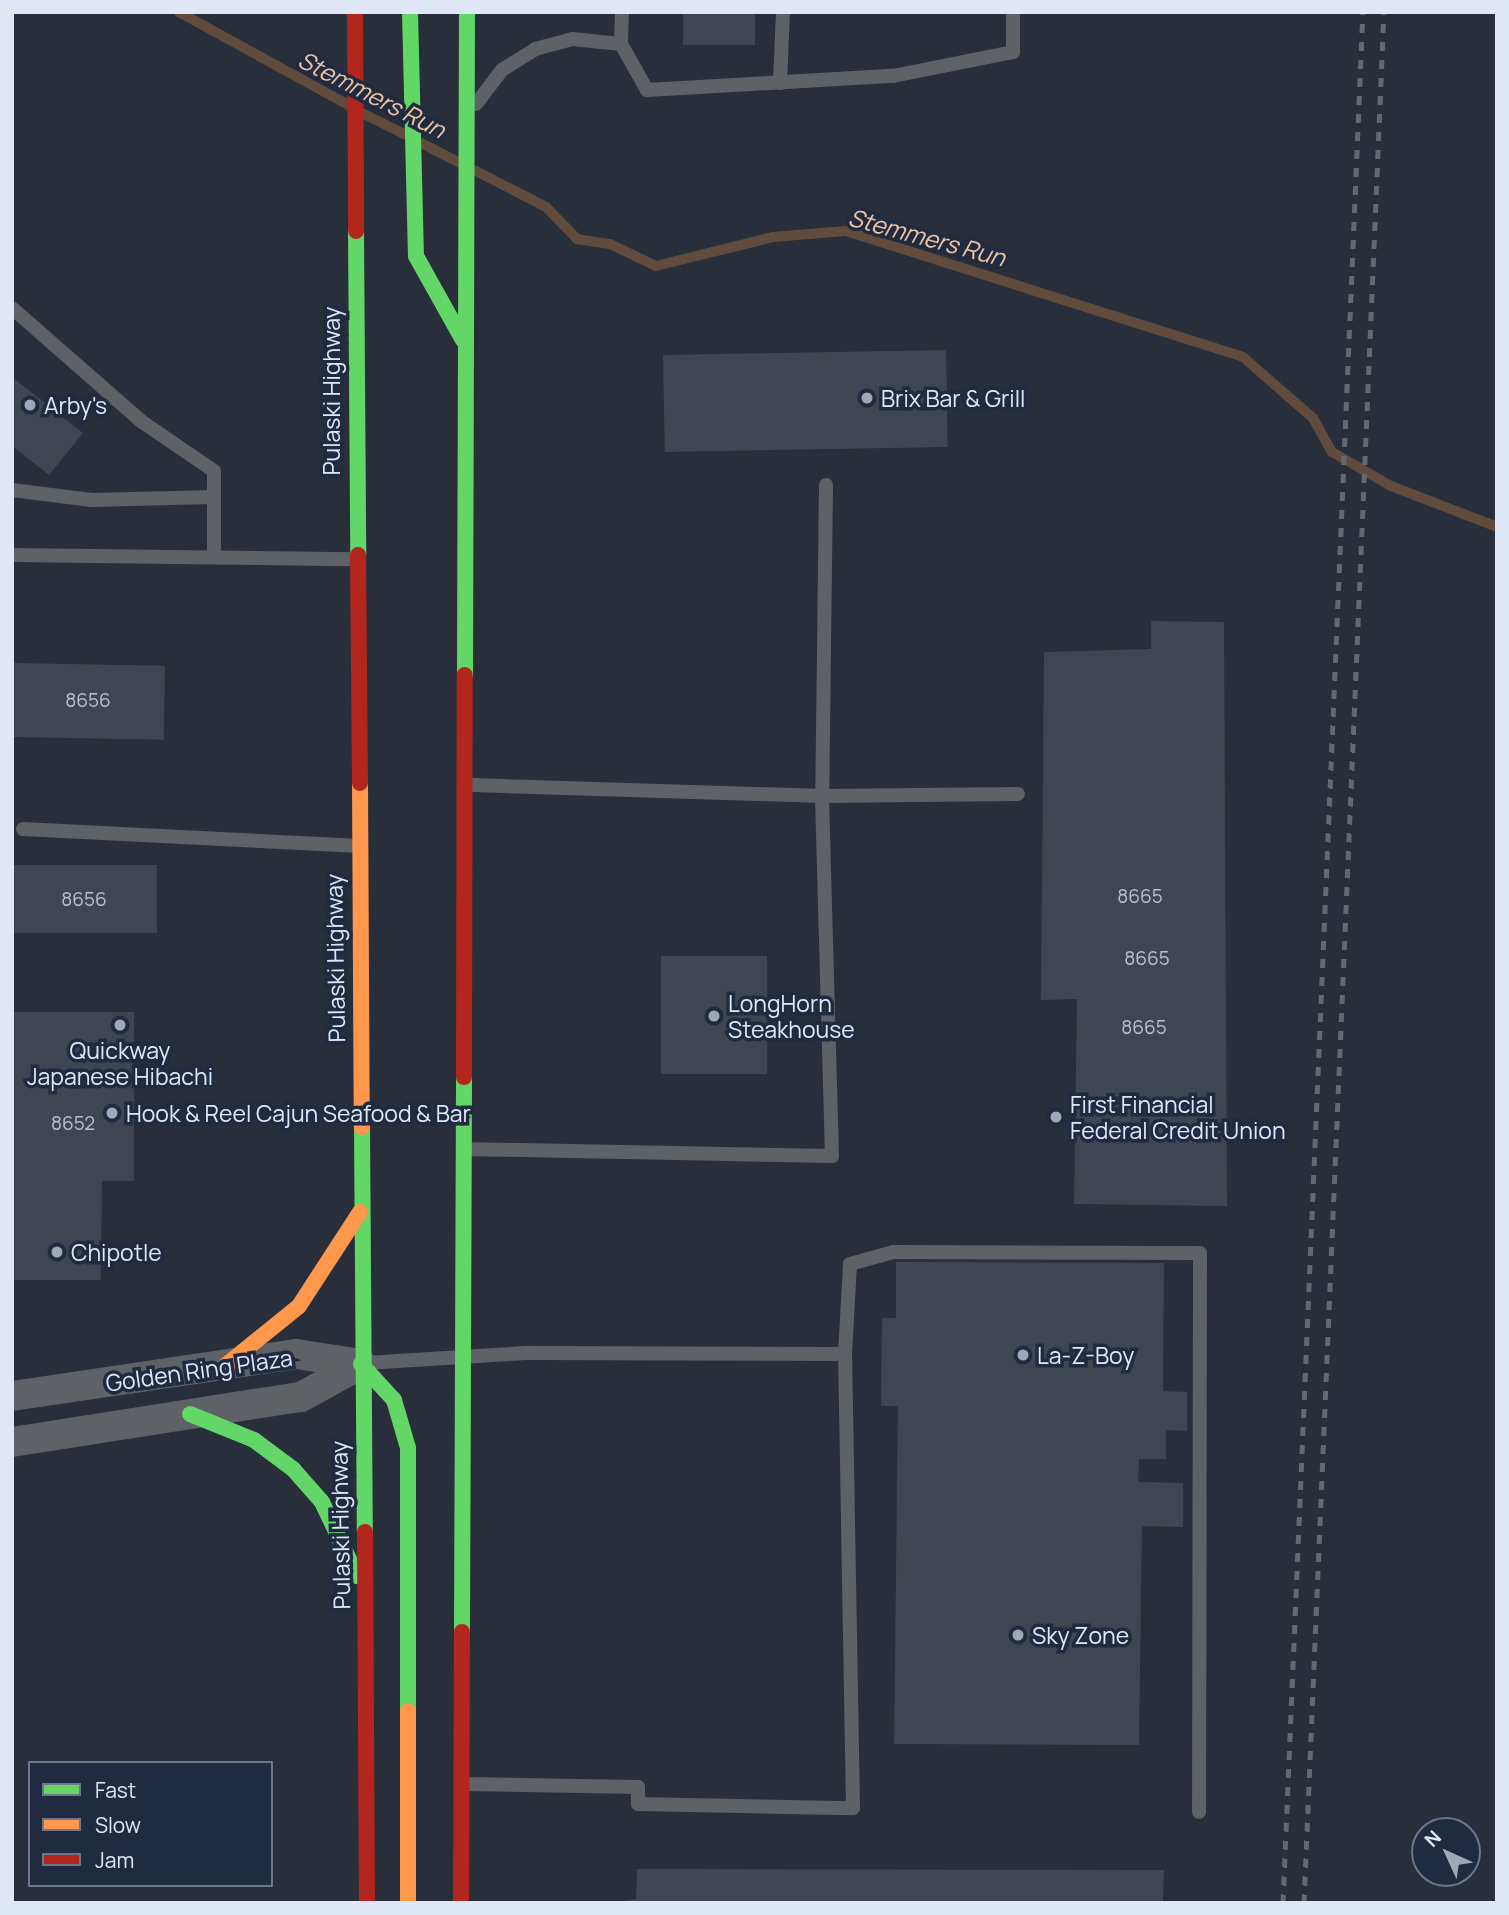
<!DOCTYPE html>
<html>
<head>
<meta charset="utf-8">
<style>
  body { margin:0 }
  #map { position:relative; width:1509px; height:1915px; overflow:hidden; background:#282e3a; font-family:Manrope,sans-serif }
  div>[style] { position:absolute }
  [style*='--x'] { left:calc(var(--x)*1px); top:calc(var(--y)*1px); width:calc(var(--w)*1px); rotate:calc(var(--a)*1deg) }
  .stream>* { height:10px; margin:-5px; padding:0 5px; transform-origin:5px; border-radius:5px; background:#604b3c }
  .building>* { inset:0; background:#404651; transform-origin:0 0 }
  .lane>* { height:14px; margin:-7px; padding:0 7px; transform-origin:7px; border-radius:7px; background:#5e6165 }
  .street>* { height:30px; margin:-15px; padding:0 15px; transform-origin:15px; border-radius:15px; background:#5e6165 }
  .fast>* { height:16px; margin:-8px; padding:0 8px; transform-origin:8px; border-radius:8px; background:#63d668 }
  .slow>* { height:16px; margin:-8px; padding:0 8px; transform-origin:8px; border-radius:8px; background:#ff974d }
  .jam>* { height:16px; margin:-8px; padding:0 8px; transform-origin:8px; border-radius:8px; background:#b3261e }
  .rail>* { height:5px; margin-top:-2.5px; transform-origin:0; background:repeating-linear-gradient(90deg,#64686f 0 9px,transparent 0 18px) }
  .dots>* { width:19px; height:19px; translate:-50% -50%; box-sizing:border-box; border:4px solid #202b42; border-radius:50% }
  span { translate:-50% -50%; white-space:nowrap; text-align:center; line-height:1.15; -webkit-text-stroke:7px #202b42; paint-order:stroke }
  .number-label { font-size:19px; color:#b8c0ce }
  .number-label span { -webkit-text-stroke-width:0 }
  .street-label { font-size:23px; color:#e0e8f8 }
  .poi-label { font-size:23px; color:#e0e8f8 }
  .left { translate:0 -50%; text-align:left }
  .water-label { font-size:24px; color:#f0c29d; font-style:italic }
  .frame { position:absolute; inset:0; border:14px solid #e0e8f8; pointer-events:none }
  .legend { position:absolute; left:28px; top:1761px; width:245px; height:126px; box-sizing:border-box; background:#202b42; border:2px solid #6d778b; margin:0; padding:9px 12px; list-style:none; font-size:21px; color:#e0e8f8 }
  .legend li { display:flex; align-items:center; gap:14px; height:35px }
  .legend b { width:35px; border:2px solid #6d778b }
  .north { position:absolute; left:1411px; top:1817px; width:70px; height:70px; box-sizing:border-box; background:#202b42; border:2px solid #6d778b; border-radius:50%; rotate:315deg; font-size:19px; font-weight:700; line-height:28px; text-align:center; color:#e0e8f8 }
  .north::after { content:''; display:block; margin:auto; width:24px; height:32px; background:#a0a7b6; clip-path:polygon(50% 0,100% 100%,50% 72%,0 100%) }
</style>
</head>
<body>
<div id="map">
  <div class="stream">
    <div style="--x:179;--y:12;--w:193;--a:28.8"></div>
    <div style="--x:362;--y:113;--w:47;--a:26.6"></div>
    <div style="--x:421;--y:143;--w:44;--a:27.1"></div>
    <div style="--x:474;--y:170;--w:81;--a:27.2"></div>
    <div style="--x:546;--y:207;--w:45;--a:45.9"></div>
    <div style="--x:577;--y:239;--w:33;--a:9"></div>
    <div style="--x:610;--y:244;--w:51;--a:25.6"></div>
    <div style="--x:656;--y:266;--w:121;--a:-13.9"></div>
    <div style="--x:773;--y:237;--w:73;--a:-4.7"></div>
    <div style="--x:846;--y:231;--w:417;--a:17.6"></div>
    <div style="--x:1243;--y:357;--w:93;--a:41.1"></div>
    <div style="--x:1313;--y:418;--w:39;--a:61"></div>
    <div style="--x:1332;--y:452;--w:68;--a:30"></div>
    <div style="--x:1391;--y:486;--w:114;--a:21.1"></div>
  </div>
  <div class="building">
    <div style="left:683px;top:12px;width:72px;height:33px"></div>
    <div style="left:946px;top:350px;width:97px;height:283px;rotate:89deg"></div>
    <div style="clip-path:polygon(12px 377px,83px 433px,49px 475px,12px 446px)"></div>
    <div style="clip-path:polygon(1151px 621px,1224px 622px,1227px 1206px,1074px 1204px,1077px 999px,1041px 1000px,1044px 652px,1151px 649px)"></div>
    <div style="left:12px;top:663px;width:153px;height:74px;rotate:1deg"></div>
    <div style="left:157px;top:865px;width:68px;height:145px;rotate:90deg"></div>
    <div style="left:767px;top:956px;width:118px;height:106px;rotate:90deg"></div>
    <div style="clip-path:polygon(12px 1012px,134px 1012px,134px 1181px,102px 1181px,101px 1280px,12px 1280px)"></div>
    <div style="clip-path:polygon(896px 1262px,1164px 1263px,1163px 1391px,1187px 1392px,1187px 1431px,1166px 1430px,1166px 1459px,1139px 1459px,1138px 1482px,1183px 1483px,1183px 1527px,1142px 1526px,1139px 1745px,894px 1744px,898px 1406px,881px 1406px,882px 1318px,896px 1318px)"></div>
    <div style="clip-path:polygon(637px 1869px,1164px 1870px,1163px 1903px,611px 1903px,636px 1899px)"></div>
  </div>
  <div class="lane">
    <div style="--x:622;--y:12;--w:32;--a:92"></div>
    <div style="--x:621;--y:44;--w:53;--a:60.5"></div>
    <div style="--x:647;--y:90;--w:246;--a:-3.3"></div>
    <div style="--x:893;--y:76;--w:122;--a:-11.3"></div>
    <div style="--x:1013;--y:52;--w:40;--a:-90"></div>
    <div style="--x:780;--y:83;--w:71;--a:-87.6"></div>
    <div style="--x:476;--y:104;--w:43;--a:-52.6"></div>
    <div style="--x:502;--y:70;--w:39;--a:-32"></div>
    <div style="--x:535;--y:49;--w:38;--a:-15"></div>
    <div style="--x:572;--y:39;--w:49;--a:5.8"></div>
    <div style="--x:12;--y:308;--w:171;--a:41.2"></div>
    <div style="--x:141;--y:421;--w:88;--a:34.4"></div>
    <div style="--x:214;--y:471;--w:86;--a:90"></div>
    <div style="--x:826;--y:485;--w:311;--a:90.7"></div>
    <div style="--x:822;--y:796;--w:196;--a:-0.6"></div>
    <div style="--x:12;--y:490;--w:80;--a:7.2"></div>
    <div style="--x:91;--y:500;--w:123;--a:-1.4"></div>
    <div style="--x:12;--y:555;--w:342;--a:0.7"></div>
    <div style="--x:23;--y:829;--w:333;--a:2.9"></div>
    <div style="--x:463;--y:1149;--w:369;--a:1.1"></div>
    <div style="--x:832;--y:1156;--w:360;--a:-91.6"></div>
    <div style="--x:822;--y:796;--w:356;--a:-178.2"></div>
    <div style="--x:366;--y:1363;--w:160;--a:-3.6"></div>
    <div style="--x:526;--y:1353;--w:319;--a:0.2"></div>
    <div style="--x:845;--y:1354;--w:90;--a:-86.8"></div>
    <div style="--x:850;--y:1264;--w:45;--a:-15.6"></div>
    <div style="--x:893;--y:1252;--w:307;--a:0.2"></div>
    <div style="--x:1200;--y:1253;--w:559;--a:90.1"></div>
    <div style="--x:463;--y:1784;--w:175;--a:1"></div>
    <div style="--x:638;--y:1787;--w:17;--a:90"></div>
    <div style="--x:638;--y:1804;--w:215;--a:1.1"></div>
    <div style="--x:853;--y:1808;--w:454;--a:-91"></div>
  </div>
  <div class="street">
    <div style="--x:12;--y:1396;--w:287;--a:-8.4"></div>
    <div style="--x:296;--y:1354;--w:66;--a:8.7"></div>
    <div style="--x:12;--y:1442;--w:292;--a:-8.9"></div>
    <div style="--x:301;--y:1397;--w:68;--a:-28.8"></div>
  </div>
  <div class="fast">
    <div style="--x:410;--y:12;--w:244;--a:88.6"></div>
    <div style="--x:416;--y:256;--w:96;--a:60.8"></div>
    <div style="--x:356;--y:231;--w:324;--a:89.6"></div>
    <div style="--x:465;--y:675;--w:663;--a:-89.83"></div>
    <div style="--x:362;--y:1127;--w:405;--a:89.6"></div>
    <div style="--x:361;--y:1364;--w:49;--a:47.5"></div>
    <div style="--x:394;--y:1400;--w:50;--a:73.7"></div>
    <div style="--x:408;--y:1448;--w:263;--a:90"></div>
    <div style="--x:190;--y:1414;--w:69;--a:22.1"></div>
    <div style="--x:254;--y:1440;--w:49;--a:36.6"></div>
    <div style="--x:293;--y:1469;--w:44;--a:48.7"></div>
    <div style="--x:322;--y:1502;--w:82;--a:64.7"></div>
    <div style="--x:462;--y:1632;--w:555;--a:-89.79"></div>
  </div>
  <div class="slow">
    <div style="--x:360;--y:783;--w:344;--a:89.7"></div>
    <div style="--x:225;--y:1366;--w:95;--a:-39"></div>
    <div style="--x:299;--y:1306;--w:112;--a:-57"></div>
    <div style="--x:408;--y:1711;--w:192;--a:90"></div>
  </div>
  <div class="jam">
    <div style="--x:355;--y:12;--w:219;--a:89.7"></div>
    <div style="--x:358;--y:555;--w:228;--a:89.5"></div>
    <div style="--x:464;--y:1077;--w:402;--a:-89.9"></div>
    <div style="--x:365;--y:1532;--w:371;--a:89.7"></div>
    <div style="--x:461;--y:1903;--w:271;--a:-89.8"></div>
  </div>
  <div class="rail">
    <div style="--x:1283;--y:1903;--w:1893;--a:-87.58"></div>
    <div style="--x:1304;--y:1903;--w:1893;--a:-87.58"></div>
  </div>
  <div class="dots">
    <div style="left:867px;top:398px;background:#a0a7b6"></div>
    <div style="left:30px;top:405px;background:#a0a7b6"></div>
    <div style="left:714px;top:1016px;background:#a0a7b6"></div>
    <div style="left:120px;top:1025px;background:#a0a7b6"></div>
    <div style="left:112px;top:1113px;background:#a0a7b6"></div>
    <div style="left:1056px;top:1117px;background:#a0a7b6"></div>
    <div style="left:57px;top:1252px;background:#a0a7b6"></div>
    <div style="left:1023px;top:1355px;background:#a0a7b6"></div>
    <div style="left:1018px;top:1635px;background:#a0a7b6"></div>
  </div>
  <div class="number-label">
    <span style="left:88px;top:701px">8656</span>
    <span style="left:1140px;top:897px">8665</span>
    <span style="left:84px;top:900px">8656</span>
    <span style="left:1147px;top:959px">8665</span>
    <span style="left:1144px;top:1028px">8665</span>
    <span style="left:73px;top:1124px">8652</span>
  </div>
  <div class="street-label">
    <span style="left:331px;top:391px;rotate:-90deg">Pulaski Highway</span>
    <span style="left:335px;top:958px;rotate:-91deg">Pulaski Highway</span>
    <span style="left:199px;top:1370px;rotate:-8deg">Golden Ring Plaza</span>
    <span style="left:340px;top:1525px;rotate:-91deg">Pulaski Highway</span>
  </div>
  <div class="poi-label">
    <span class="left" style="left:881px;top:398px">Brix Bar &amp; Grill</span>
    <span class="left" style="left:44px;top:405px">Arby's</span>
    <span class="left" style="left:728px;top:1016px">LongHorn<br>Steakhouse</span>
    <span style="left:120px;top:1063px">Quickway<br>Japanese Hibachi</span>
    <span class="left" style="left:1070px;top:1117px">First Financial<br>Federal Credit Union</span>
    <span class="left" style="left:126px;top:1113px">Hook &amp; Reel Cajun Seafood &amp; Bar</span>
    <span class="left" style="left:71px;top:1252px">Chipotle</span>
    <span class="left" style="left:1037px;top:1355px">La-Z-Boy</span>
    <span class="left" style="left:1032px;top:1635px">Sky Zone</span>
  </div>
  <div class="water-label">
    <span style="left:372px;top:94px;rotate:27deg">Stemmers Run</span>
    <span style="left:927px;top:237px;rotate:15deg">Stemmers Run</span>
  </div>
  <div class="frame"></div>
  <ul class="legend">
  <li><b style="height:9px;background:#63d668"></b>Fast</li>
  <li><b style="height:9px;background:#ff974d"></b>Slow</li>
  <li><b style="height:9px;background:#b3261e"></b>Jam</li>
  </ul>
  <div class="north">N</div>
</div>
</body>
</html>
